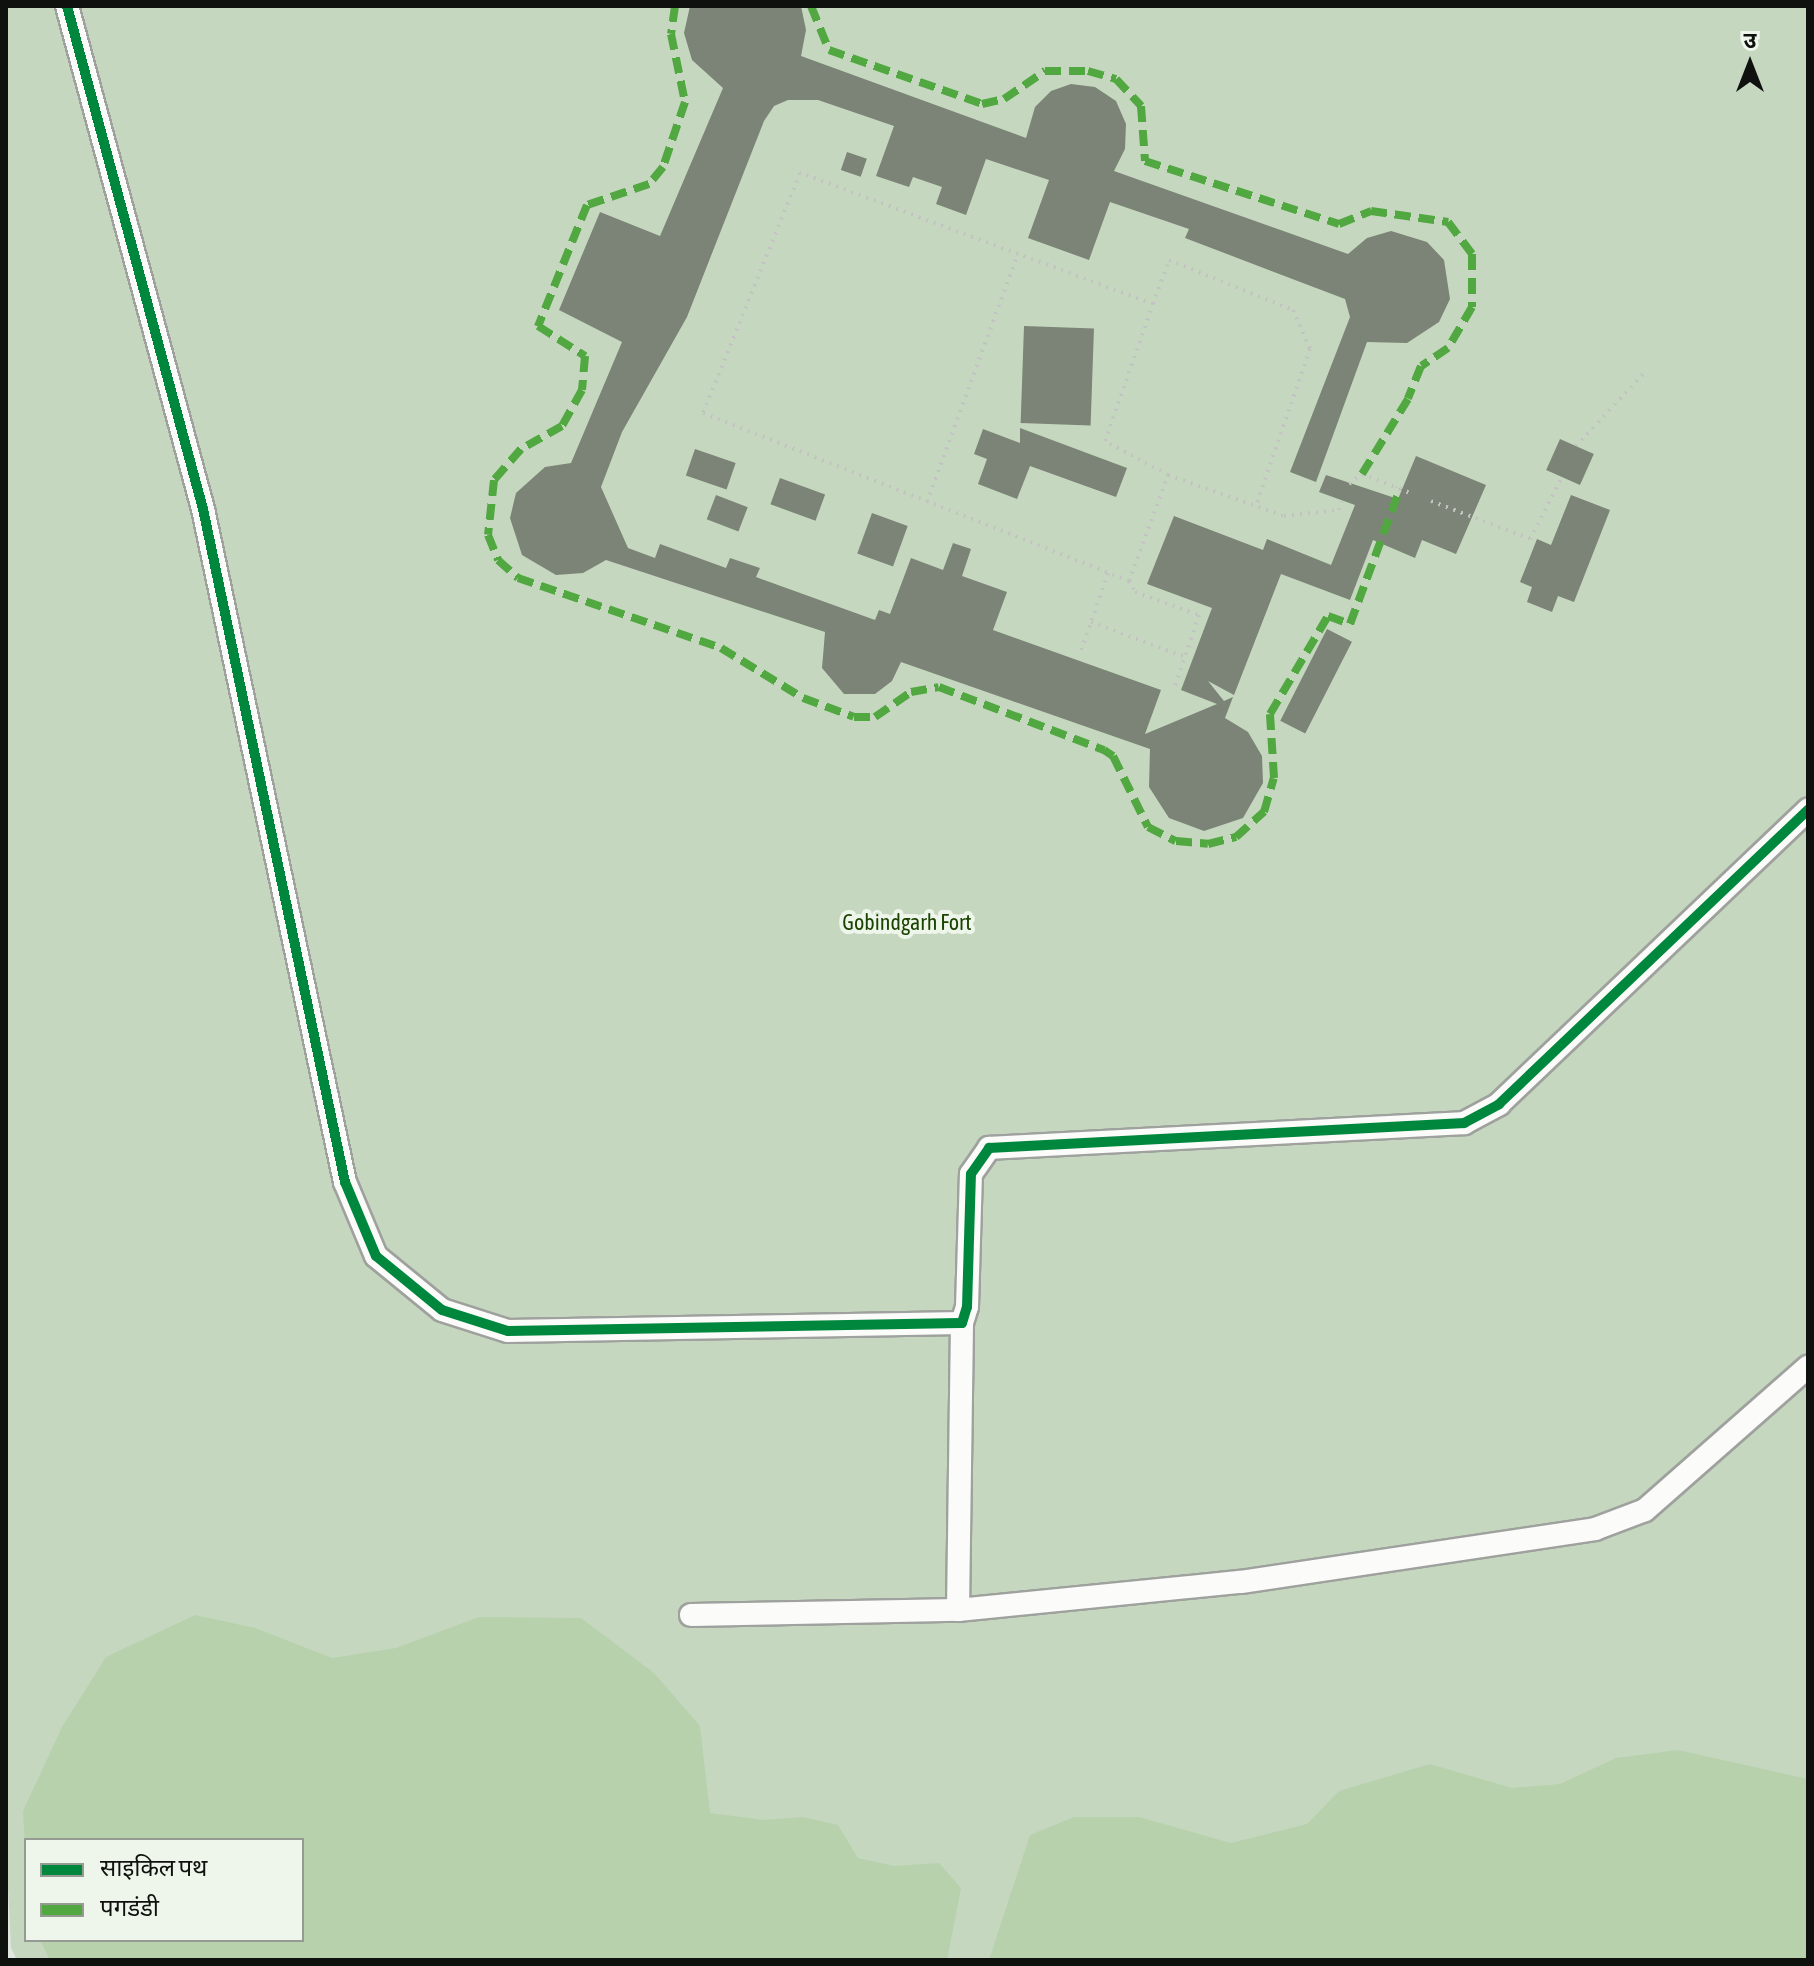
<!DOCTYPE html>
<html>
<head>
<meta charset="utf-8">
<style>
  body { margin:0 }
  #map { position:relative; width:1814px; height:1966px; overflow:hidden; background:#e2e6e1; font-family:"Asap Condensed","Noto Sans Devanagari",sans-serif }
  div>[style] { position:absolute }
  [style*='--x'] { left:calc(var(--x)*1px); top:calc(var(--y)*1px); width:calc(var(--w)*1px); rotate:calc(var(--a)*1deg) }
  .green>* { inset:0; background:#c6d7bf }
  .forest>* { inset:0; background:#b7d1ad }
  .building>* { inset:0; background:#7b8476; transform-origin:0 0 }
  .path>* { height:4px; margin-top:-2px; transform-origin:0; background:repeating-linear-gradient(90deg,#c3c4c2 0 2px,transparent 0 8px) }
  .roads { filter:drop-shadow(2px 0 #9ea19d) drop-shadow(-2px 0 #9ea19d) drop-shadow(0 2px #9ea19d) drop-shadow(0 -2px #9ea19d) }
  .minor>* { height:22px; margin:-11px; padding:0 11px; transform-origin:11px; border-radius:11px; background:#fbfbfa }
  .quiet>* { height:8px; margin-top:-4px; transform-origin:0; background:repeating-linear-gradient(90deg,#51a841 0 16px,transparent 0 24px) }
  .cycleway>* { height:10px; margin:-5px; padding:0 5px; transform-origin:5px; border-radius:5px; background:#00873e }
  span { translate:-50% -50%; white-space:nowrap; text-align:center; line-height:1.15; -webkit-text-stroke:8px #eef6eb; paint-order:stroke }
  .park-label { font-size:22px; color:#1b4302 }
  .frame { position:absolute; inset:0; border:8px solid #0f110e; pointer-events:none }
  .legend { position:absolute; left:24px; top:1838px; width:280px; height:104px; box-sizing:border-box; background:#eef6eb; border:2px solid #959a93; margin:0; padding:10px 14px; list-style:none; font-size:24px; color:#0f110e }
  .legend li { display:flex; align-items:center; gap:16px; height:40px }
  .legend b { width:40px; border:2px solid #959a93 }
  .north { position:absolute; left:1710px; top:24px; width:80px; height:80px; -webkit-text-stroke:6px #eef6eb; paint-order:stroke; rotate:0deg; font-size:22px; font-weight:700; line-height:32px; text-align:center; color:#0f110e }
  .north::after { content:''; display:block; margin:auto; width:28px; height:36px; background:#0f110e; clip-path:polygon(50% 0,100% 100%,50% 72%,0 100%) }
</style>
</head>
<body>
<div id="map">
  <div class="green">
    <div style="clip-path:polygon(evenodd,6px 6px,1808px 6px,1808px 1960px,17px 1960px,11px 1948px,6px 1848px,6px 6px,26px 1840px,302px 1840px,302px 1940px,26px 1940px,26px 1840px)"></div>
  </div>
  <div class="forest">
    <div style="clip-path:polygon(195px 1615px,255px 1628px,332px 1658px,396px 1648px,479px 1617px,581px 1618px,654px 1673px,700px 1726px,710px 1813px,764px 1820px,803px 1817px,838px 1825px,858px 1858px,894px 1866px,939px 1863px,961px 1888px,947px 1960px,50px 1960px,40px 1940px,302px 1940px,302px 1840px,26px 1840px,26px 1861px,23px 1811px,62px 1727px,106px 1657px)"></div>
    <div style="clip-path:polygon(1678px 1750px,1808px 1779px,1808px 1960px,989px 1960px,1030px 1835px,1074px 1817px,1139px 1817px,1231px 1843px,1307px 1824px,1339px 1791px,1430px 1764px,1512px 1788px,1560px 1784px,1616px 1758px)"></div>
  </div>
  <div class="building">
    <div style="clip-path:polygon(690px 6px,801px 6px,806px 30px,801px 56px,1026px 138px,1035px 107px,1051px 91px,1071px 84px,1095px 87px,1116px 101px,1126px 124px,1125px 149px,1114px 171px,1348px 254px,1367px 238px,1391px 231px,1427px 242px,1444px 260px,1450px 299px,1439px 322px,1407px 343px,1367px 342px,1316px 482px,1290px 472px,1350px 317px,1345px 299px,1185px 238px,1189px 229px,1110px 202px,1089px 260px,1028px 238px,1049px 180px,986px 159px,966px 215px,936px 204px,942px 187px,913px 177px,909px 187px,876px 176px,894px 126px,818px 100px,788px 100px,774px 106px,764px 121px,687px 317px,622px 432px,601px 487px,628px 548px,655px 558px,660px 544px,726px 568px,730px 558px,760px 568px,756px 577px,875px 620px,879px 610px,890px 614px,911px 558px,943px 570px,953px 543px,971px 549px,962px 576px,1007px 592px,993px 630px,1161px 690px,1145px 734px,1217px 704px,1181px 690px,1212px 608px,1147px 584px,1174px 516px,1263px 550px,1267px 539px,1331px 565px,1355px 505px,1319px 492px,1326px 475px,1398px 499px,1416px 456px,1486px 485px,1456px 554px,1422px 540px,1415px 558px,1373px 540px,1350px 600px,1281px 574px,1234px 695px,1208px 681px,1224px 701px,1233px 697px,1225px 718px,1248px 732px,1262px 756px,1263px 783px,1243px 818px,1204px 831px,1169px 818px,1149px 787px,1150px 749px,901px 662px,892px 681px,875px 694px,844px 694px,822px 668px,825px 632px,606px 560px,583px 573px,556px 575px,522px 555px,510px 518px,516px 493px,545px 467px,571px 463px,622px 342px,559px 310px,600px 212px,660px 236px,723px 88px,692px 60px,684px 33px)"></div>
    <div style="left:847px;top:152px;width:21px;height:19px;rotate:19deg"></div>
    <div style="left:1024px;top:326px;width:70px;height:97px;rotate:2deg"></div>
    <div style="clip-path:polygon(1020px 428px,1127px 468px,1116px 497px,1030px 466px,1017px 499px,978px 484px,987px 459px,974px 454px,983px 429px,1020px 443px)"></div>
    <div style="left:1560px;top:439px;width:37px;height:34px;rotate:24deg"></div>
    <div style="left:695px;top:449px;width:43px;height:28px;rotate:19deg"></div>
    <div style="left:780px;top:478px;width:48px;height:28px;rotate:20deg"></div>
    <div style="left:716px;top:495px;width:34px;height:26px;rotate:21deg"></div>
    <div style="clip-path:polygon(1571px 495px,1610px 510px,1574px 602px,1558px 596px,1552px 612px,1527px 602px,1532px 587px,1520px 582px,1537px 539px,1551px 545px)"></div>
    <div style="left:872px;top:513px;width:38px;height:43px;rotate:20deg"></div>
    <div style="left:1327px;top:629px;width:28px;height:103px;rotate:27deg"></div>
  </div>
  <div class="path">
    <div style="--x:1153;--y:304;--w:47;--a:-70"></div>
    <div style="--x:1169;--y:260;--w:134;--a:22"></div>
    <div style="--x:1293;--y:310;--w:43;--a:66.4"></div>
    <div style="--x:1310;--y:349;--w:166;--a:109"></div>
    <div style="--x:1576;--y:446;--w:101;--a:-47"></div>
    <div style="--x:1168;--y:475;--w:72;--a:-151.6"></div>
    <div style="--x:1105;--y:441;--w:145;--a:-70.7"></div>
    <div style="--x:1153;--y:304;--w:377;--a:-159.6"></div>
    <div style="--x:800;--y:173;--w:259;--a:112"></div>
    <div style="--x:703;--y:413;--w:458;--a:21.5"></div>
    <div style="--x:1129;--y:581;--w:113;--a:-69.8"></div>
    <div style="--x:1168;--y:475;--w:123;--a:19.5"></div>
    <div style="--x:1284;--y:516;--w:55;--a:-6.2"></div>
    <div style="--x:1339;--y:510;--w:9;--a:-72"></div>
    <div style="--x:1349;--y:484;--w:16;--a:-38"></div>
    <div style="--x:1362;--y:474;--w:55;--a:21.4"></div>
    <div style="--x:1431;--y:501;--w:106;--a:21"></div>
    <div style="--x:1530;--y:539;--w:70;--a:-62.7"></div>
    <div style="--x:927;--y:502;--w:264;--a:-69.9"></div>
    <div style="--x:1108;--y:573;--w:52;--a:109.1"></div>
    <div style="--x:1091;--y:622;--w:100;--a:20.4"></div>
    <div style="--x:1129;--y:581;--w:13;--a:61"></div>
    <div style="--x:1135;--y:592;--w:68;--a:19.8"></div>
    <div style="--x:1199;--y:615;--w:78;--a:108.7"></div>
    <div style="--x:1081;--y:650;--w:30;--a:-70"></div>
  </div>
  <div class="roads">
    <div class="minor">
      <div style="--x:67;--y:6;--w:521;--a:74.87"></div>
      <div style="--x:203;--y:509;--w:688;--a:78.09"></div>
      <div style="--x:345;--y:1182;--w:80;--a:67.3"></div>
      <div style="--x:376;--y:1256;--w:85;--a:39.3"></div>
      <div style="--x:442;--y:1310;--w:69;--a:17.7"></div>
      <div style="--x:508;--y:1331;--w:454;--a:-1"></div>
      <div style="--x:962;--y:1323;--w:17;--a:-73"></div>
      <div style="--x:967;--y:1307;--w:133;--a:-88.3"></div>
      <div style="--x:971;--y:1174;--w:32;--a:-55"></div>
      <div style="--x:989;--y:1148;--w:476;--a:-3"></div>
      <div style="--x:1464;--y:1123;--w:40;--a:-28"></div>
      <div style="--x:1499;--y:1104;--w:427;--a:-43.6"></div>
      <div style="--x:958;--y:1610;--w:287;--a:-89.2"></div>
      <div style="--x:691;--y:1615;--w:267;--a:-1.1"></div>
      <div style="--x:958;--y:1610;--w:284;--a:-5.7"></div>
      <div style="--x:1241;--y:1582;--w:358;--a:-8.5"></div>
      <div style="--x:1595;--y:1529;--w:53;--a:-20.8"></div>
      <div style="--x:1645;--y:1510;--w:217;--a:-41.3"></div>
    </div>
  </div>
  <div class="quiet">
    <div style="--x:675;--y:6;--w:28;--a:98"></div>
    <div style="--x:671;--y:34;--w:69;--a:78.4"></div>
    <div style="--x:685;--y:102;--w:69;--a:108.7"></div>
    <div style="--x:663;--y:167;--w:22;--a:129"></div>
    <div style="--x:649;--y:184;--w:65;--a:161.3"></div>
    <div style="--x:587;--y:205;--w:131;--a:112"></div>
    <div style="--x:538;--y:326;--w:56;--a:32.6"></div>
    <div style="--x:585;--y:356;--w:34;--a:95"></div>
    <div style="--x:582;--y:390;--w:41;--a:119.1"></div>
    <div style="--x:562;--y:426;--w:47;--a:150.7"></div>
    <div style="--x:521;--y:449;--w:41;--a:131.1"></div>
    <div style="--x:494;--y:480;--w:55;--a:96.2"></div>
    <div style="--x:488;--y:535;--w:27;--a:68"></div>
    <div style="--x:498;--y:560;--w:27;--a:42"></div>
    <div style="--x:518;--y:578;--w:215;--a:19"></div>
    <div style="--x:721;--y:648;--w:96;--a:31.4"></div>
    <div style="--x:803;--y:698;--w:54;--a:20.4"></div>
    <div style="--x:854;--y:717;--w:21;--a:0"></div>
    <div style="--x:875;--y:717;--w:44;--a:-34.8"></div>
    <div style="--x:911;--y:692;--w:28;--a:-10"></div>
    <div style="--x:939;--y:687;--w:177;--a:20.9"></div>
    <div style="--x:1104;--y:750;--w:11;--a:34"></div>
    <div style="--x:1113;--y:756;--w:79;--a:63.8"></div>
    <div style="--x:1148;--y:827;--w:31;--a:27"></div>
    <div style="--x:1176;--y:841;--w:32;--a:5"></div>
    <div style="--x:1208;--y:844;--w:29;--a:-14"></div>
    <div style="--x:1236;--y:837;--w:38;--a:-42"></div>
    <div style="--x:1264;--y:812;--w:35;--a:-74"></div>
    <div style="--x:1274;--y:778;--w:64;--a:-93.6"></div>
    <div style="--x:1270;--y:714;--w:114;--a:-59.4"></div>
    <div style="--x:1328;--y:616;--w:23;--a:20"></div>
    <div style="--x:1350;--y:624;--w:144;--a:-69.7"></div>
    <div style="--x:811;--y:6;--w:48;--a:67.8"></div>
    <div style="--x:829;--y:50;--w:162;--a:19.4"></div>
    <div style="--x:982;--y:104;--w:23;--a:-13"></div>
    <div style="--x:1004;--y:99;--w:50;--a:-34.3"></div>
    <div style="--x:1045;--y:71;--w:43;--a:0"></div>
    <div style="--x:1088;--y:71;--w:29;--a:16"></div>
    <div style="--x:1116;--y:79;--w:37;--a:47"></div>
    <div style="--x:1141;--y:106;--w:55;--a:85.8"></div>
    <div style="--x:1145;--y:161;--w:204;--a:18"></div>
    <div style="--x:1339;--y:224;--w:35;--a:-22"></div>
    <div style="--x:1371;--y:211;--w:78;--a:8.1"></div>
    <div style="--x:1448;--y:222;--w:40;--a:53"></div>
    <div style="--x:1472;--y:254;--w:53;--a:90"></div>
    <div style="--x:1472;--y:307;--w:48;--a:120.3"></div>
    <div style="--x:1448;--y:348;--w:32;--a:146"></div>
    <div style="--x:1421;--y:366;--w:35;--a:112"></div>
    <div style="--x:1408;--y:399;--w:88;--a:121.5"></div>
  </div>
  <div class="cycleway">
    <div style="--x:67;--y:6;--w:521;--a:74.87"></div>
    <div style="--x:203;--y:509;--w:688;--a:78.09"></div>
    <div style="--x:345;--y:1182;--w:80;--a:67.3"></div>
    <div style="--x:376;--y:1256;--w:85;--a:39.3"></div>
    <div style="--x:442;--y:1310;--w:69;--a:17.7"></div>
    <div style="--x:508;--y:1331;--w:454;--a:-1"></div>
    <div style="--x:962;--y:1323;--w:17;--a:-73"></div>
    <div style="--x:967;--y:1307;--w:133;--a:-88.3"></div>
    <div style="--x:971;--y:1174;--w:32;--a:-55"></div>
    <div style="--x:989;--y:1148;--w:476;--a:-3"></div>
    <div style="--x:1464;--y:1123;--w:40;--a:-28"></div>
    <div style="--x:1499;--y:1104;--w:427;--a:-43.6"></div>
  </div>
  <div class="park-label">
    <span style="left:907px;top:923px">Gobindgarh Fort</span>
  </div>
  <div class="frame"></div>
  <ul class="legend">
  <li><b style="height:10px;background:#00873e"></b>साइकिल पथ</li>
  <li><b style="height:10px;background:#51a841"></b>पगडंडी</li>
  </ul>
  <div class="north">उ</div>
</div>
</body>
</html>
